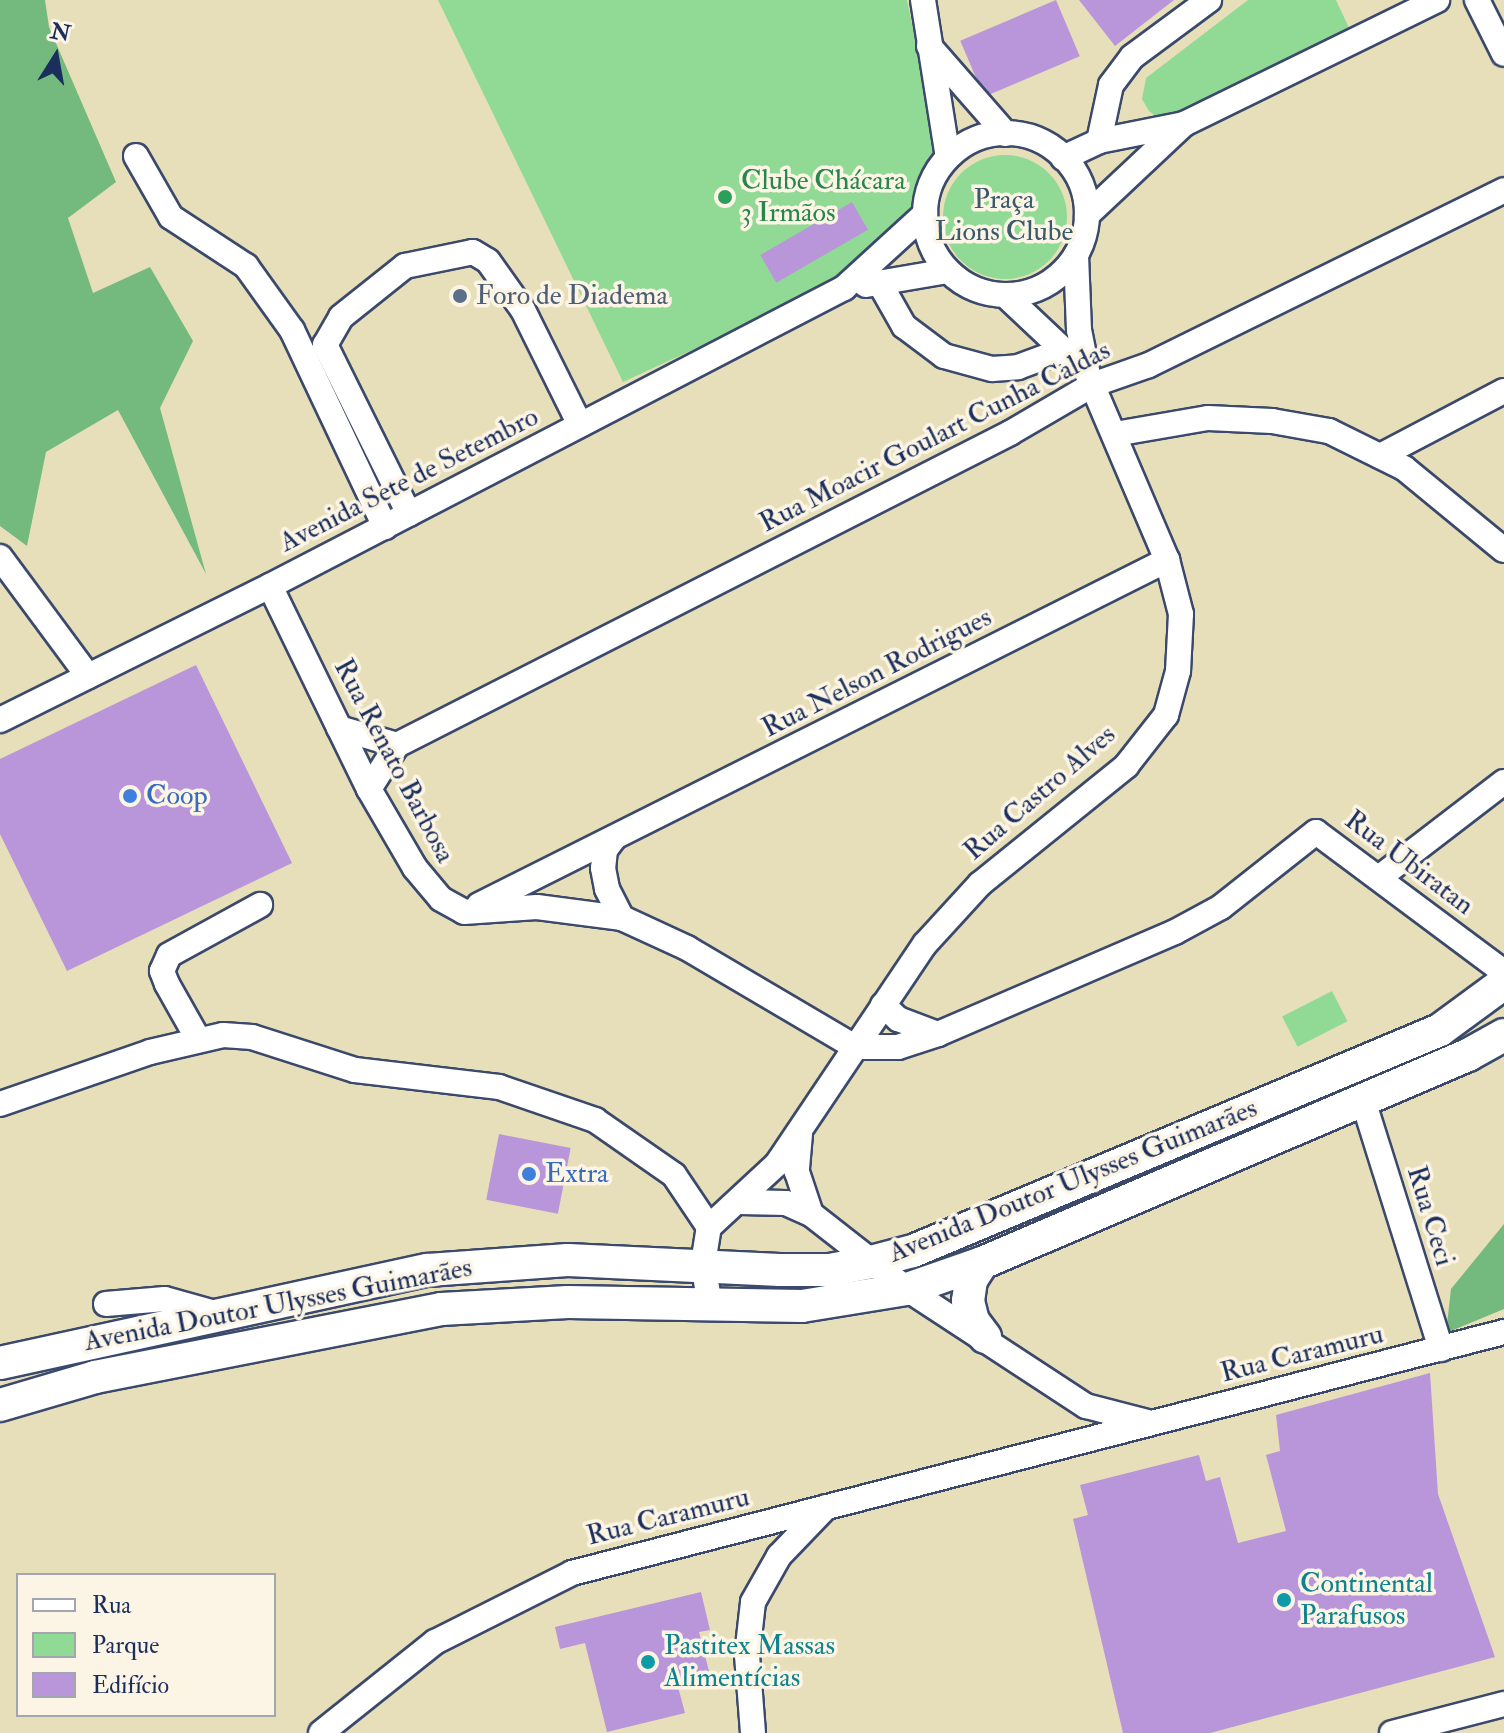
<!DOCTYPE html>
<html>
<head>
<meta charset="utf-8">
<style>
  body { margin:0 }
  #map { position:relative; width:1504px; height:1733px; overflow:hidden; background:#e7dfb9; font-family:"IM FELL Double Pica",serif }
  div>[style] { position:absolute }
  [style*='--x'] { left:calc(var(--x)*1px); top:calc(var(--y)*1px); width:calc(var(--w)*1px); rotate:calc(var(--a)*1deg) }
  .green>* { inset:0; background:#91da95; transform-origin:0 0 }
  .round { border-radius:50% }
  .forest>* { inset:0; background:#74ba7e }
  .building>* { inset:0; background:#b996da; transform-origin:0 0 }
  .roads { filter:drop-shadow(2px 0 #3a496c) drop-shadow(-2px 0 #3a496c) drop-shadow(0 2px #3a496c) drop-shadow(0 -2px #3a496c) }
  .minor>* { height:24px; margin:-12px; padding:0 12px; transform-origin:12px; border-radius:12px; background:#fff }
  .minor>.ring { margin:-12px; padding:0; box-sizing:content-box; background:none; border:24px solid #fff; border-radius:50% }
  .major>* { height:32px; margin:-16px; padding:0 16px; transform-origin:16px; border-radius:16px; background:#fff }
  .dots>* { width:22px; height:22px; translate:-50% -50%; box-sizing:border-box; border:4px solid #fcf5e5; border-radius:50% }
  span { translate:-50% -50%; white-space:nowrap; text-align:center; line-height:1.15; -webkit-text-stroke:7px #fcf5e5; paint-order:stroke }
  .leisure-label { font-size:28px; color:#27864d }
  .left { translate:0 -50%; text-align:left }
  .park-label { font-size:28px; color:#385a6c }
  .service-label { font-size:28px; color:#4e5e75 }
  .street-label { font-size:28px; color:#1b2f5e }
  .shop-label { font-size:28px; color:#366cbe }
  .culture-label { font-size:28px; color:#0d838f }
  .legend { position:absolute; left:16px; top:1573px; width:260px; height:144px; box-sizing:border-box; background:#fcf5e5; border:2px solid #a2a6af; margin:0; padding:10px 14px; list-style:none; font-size:24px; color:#1b2f5e }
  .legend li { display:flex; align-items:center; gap:16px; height:40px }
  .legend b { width:40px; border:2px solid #a2a6af }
  .north { position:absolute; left:16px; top:16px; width:80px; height:80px; -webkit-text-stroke:6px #fcf5e5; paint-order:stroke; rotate:11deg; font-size:22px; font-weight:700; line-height:32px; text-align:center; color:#1b2f5e }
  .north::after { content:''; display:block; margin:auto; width:28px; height:36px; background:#1b2f5e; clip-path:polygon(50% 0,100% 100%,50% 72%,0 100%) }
</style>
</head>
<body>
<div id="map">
  <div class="green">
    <div style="clip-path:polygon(438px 0,907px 0,939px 155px,921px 183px,915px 211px,839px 282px,623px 382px)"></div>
    <div style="clip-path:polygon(1248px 0,1336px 0,1350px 30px,1182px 117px,1158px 118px,1149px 111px,1142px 99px,1146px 78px)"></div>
    <div class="round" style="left:943px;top:155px;width:124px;height:124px"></div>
    <div style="left:1332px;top:991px;width:34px;height:56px;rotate:63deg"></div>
  </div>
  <div class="forest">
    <div style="clip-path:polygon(0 0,45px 0,49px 27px,116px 182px,68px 218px,93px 293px,150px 267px,193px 341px,160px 408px,206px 574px,118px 410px,46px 452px,27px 546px,0 526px)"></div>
    <div style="clip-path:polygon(1504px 1224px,1504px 1309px,1446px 1333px,1451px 1289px)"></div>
  </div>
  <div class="building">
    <div style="left:1056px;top:0;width:61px;height:104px;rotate:67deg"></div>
    <div style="clip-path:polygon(1079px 0,1174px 0,1115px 46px)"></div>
    <div style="left:852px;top:202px;width:32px;height:106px;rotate:60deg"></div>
    <div style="clip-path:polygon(196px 665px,292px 863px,67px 971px,0 834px,0 759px)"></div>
    <div style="left:499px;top:1134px;width:73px;height:67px;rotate:11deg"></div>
    <div style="clip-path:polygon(1430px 1373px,1438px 1494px,1495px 1657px,1210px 1733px,1123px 1733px,1073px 1519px,1088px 1515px,1080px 1485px,1199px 1455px,1206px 1481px,1220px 1477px,1238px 1543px,1286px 1531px,1266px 1455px,1280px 1451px,1276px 1415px)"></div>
    <div style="clip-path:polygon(701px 1592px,710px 1630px,699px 1632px,710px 1675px,677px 1683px,685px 1713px,607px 1732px,585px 1643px,560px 1649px,555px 1627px)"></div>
  </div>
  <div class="roads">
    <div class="minor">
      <div style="--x:923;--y:0;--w:159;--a:81"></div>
      <div style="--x:1477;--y:0;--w:60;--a:63.4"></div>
      <div style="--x:929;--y:46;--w:117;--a:48.8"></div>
      <div class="ring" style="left:925px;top:133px;width:138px;height:138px"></div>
      <div style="--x:1099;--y:141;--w:57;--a:-77.9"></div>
      <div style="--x:1111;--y:85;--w:35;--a:-53"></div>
      <div style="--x:1132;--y:57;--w:96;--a:-36.5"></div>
      <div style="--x:136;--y:156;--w:70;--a:60.2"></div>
      <div style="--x:171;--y:217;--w:90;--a:33.2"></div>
      <div style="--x:246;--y:266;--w:79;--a:54.3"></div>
      <div style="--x:292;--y:330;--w:218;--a:64.7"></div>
      <div style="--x:1063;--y:158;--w:40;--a:-25"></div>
      <div style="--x:1099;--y:141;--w:87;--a:-11.3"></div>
      <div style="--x:1184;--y:124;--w:282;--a:-26.1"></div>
      <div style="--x:1087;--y:215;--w:133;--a:-43.2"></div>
      <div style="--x:879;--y:282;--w:51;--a:60.4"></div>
      <div style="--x:904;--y:326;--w:50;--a:36.9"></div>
      <div style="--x:944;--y:356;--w:50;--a:15.2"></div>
      <div style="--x:992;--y:369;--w:26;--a:-4"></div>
      <div style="--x:1018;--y:367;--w:49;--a:-20.3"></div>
      <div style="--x:866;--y:285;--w:83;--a:-9.7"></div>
      <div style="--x:1005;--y:295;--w:96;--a:43.3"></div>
      <div style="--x:1115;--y:434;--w:94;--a:-9.8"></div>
      <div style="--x:1208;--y:418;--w:64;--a:2.7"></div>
      <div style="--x:1272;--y:421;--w:58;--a:10"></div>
      <div style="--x:1329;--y:431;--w:84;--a:26.3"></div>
      <div style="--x:1404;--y:468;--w:129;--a:39.4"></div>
      <div style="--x:1380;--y:456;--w:140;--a:-27.7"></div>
      <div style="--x:409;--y:514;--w:189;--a:-116.4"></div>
      <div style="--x:325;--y:345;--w:32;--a:-60"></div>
      <div style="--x:341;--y:317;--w:82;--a:-38.6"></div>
      <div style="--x:405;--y:266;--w:69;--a:-11.6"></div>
      <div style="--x:473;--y:252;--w:17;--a:31"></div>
      <div style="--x:488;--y:261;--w:60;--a:54.5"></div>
      <div style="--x:523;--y:310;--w:128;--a:63.6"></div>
      <div style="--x:0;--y:557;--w:148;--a:53.5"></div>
      <div style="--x:270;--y:586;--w:226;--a:64"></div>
      <div style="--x:369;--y:789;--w:91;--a:59.8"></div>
      <div style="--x:415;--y:868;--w:40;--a:50"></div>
      <div style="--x:441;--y:899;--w:26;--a:29"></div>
      <div style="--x:464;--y:912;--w:73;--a:-3.9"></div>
      <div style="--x:537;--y:907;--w:86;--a:7.4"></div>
      <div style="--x:622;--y:918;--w:72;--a:24.8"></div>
      <div style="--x:687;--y:948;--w:195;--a:30.5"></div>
      <div style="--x:855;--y:1047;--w:43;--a:0"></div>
      <div style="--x:898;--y:1047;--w:42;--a:-18"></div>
      <div style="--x:938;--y:1034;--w:258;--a:-23.3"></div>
      <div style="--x:1175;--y:932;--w:52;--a:-28.5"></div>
      <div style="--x:1221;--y:907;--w:121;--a:-38.3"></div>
      <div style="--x:1316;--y:832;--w:234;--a:36.7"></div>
      <div style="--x:0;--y:720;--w:301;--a:-26.4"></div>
      <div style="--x:270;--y:586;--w:647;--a:-27.44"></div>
      <div style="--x:844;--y:288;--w:110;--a:-42.4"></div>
      <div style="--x:339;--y:728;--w:60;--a:16.3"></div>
      <div style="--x:369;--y:789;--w:52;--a:-57.5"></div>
      <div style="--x:397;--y:745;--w:688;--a:-26.97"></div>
      <div style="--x:1010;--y:433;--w:95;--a:-30.3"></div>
      <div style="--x:1092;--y:385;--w:60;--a:-19.3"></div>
      <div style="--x:1149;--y:365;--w:396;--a:-26.2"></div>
      <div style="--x:614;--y:838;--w:15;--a:127"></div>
      <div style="--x:605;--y:850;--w:18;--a:96"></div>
      <div style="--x:603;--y:868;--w:21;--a:79"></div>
      <div style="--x:607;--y:889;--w:33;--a:63"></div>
      <div style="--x:1380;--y:877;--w:156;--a:-37.5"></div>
      <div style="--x:479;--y:905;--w:770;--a:-26.63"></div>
      <div style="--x:883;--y:1005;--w:21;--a:43"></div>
      <div style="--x:898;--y:1019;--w:43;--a:20.6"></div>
      <div style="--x:198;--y:1039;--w:63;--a:-119.4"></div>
      <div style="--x:167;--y:984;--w:14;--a:-111"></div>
      <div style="--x:162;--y:971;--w:17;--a:-66"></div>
      <div style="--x:169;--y:955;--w:104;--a:-28.8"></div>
      <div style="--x:1363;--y:1100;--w:261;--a:72.6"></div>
      <div style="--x:0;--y:1104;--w:159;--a:-19.1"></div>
      <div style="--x:150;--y:1052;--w:75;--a:-13.1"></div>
      <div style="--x:223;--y:1035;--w:29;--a:4"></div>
      <div style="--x:252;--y:1037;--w:108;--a:17.8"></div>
      <div style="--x:355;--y:1070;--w:145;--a:6.7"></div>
      <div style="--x:499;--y:1087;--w:102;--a:19"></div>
      <div style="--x:595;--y:1120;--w:96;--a:34.8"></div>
      <div style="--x:674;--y:1175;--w:63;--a:56.1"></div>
      <div style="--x:800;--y:1134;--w:38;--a:95"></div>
      <div style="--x:797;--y:1172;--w:44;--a:71.6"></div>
      <div style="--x:740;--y:1202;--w:46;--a:1.2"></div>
      <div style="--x:786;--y:1203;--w:27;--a:24"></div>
      <div style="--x:811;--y:1214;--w:122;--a:38"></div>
      <div style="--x:907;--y:1289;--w:214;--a:33.2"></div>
      <div style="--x:1086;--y:1406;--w:64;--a:14.5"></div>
      <div style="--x:106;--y:1304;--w:59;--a:-4.8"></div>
      <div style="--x:165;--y:1299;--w:52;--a:15.6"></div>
      <div style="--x:710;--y:1305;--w:42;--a:-99.7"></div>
      <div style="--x:703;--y:1264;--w:37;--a:-81"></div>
      <div style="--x:709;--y:1227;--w:93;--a:-42.8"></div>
      <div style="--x:777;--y:1164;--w:265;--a:-56.1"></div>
      <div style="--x:925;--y:944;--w:81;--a:-47.5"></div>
      <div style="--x:980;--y:884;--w:188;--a:-38.9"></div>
      <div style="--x:1126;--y:766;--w:65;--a:-51.9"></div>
      <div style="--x:1166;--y:715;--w:46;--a:-74.7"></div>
      <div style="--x:1178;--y:671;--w:57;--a:-87"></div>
      <div style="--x:1181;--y:614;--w:56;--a:-104.5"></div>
      <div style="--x:1167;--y:560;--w:201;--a:-113.1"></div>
      <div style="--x:1088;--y:375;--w:46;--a:-101.3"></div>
      <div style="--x:1079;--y:330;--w:75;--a:-92.3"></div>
      <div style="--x:321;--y:1733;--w:146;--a:-38.6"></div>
      <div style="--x:435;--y:1642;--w:153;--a:-26.7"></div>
      <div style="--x:572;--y:1573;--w:963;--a:-14.5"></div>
      <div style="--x:753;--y:1733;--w:78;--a:-94.4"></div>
      <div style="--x:747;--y:1655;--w:53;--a:-83.5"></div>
      <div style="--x:753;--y:1602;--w:53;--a:-60.5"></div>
      <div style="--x:779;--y:1556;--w:68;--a:-46.2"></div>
      <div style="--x:1392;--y:1733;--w:116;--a:-14.5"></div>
    </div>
    <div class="major">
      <div style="--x:982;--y:1263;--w:20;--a:123"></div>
      <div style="--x:971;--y:1280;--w:21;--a:98"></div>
      <div style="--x:968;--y:1301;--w:21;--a:76"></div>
      <div style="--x:973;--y:1321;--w:20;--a:53"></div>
      <div style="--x:0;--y:1363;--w:438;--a:-12.3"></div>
      <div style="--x:428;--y:1270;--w:140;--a:-4.1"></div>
      <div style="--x:568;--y:1260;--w:212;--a:2.7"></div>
      <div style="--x:780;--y:1270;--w:50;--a:0"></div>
      <div style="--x:830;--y:1270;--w:42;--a:-11"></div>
      <div style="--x:871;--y:1262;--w:43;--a:-14.7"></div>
      <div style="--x:913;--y:1251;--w:571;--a:-22.75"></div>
      <div style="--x:1440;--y:1030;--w:79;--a:-36.3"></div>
      <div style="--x:0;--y:1405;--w:99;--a:-16.4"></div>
      <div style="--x:95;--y:1377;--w:353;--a:-11.1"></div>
      <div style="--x:441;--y:1309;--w:127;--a:-3.2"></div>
      <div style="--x:568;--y:1302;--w:234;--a:1"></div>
      <div style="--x:802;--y:1306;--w:106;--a:-9.2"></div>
      <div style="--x:907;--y:1289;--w:79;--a:-19.1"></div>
      <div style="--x:982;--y:1263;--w:529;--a:-23.17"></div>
      <div style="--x:1468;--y:1055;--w:41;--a:-29.1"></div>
    </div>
  </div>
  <div class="dots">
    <div style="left:725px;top:197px;background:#2e9e5b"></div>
    <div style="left:460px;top:296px;background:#5c6f8a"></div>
    <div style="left:130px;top:796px;background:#3f7fe0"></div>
    <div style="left:529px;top:1174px;background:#3f7fe0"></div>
    <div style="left:1284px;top:1600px;background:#0f9aa8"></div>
    <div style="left:648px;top:1662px;background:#0f9aa8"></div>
  </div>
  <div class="leisure-label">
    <span class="left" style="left:741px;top:197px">Clube Chácara<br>3 Irmãos</span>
  </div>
  <div class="park-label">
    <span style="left:1004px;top:216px">Praça<br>Lions Clube</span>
  </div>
  <div class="service-label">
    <span class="left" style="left:476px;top:296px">Foro de Diadema</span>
  </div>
  <div class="street-label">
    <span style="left:935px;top:437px;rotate:-27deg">Rua Moacir Goulart Cunha Caldas</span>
    <span style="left:409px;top:480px;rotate:-27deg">Avenida Sete de Setembro</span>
    <span style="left:877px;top:673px;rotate:-27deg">Rua Nelson Rodrigues</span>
    <span style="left:394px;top:761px;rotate:62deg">Rua Renato Barbosa</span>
    <span style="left:1040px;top:793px;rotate:-41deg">Rua Castro Alves</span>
    <span style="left:1409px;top:863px;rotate:37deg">Rua Ubiratan</span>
    <span style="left:1073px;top:1181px;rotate:-22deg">Avenida Doutor Ulysses Guimarães</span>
    <span style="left:1430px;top:1216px;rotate:73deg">Rua Ceci</span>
    <span style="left:278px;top:1305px;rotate:-11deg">Avenida Doutor Ulysses Guimarães</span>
    <span style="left:1302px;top:1354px;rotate:-14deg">Rua Caramuru</span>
    <span style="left:668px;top:1517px;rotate:-14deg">Rua Caramuru</span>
  </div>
  <div class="shop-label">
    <span class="left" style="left:146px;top:796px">Coop</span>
    <span class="left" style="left:545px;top:1174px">Extra</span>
  </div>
  <div class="culture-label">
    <span class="left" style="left:1300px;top:1600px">Continental<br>Parafusos</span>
    <span class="left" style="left:664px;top:1662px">Pastitex Massas<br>Alimentícias</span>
  </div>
  <ul class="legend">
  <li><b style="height:10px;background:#fff"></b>Rua</li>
  <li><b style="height:22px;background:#91da95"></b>Parque</li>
  <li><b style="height:22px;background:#b996da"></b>Edifício</li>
  </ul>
  <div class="north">N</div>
</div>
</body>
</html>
